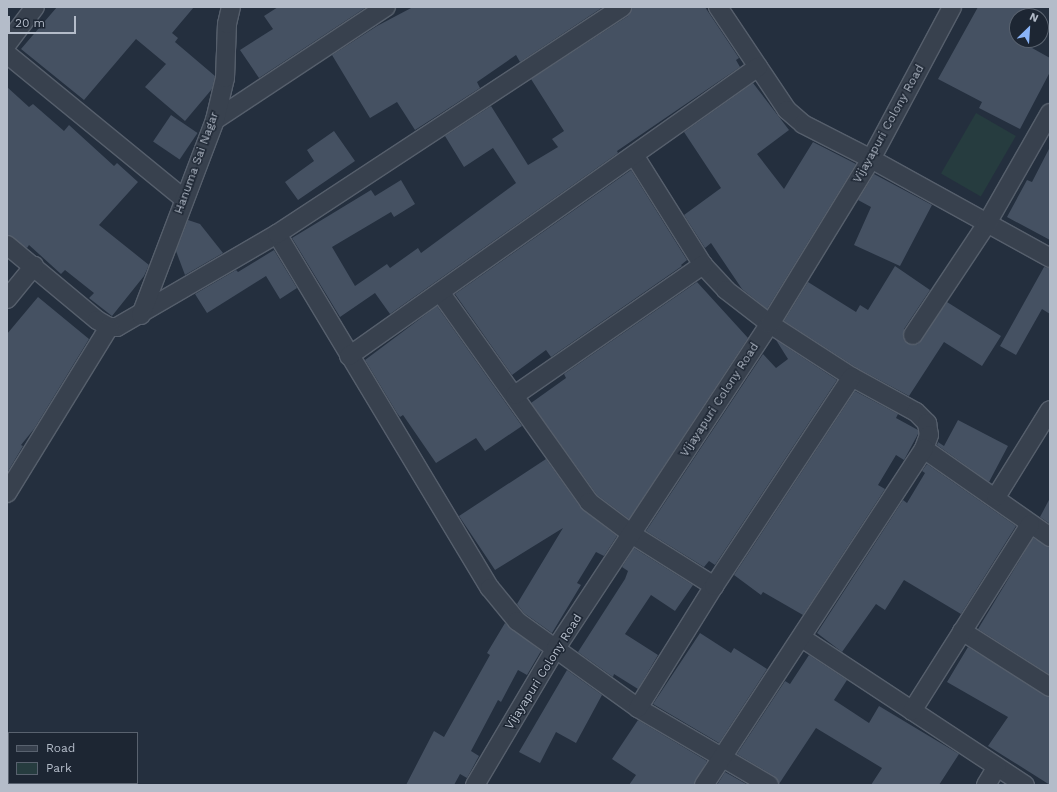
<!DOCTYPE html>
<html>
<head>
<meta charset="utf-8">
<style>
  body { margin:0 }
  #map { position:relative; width:1057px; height:792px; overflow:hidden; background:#242f3e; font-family:"Work Sans",sans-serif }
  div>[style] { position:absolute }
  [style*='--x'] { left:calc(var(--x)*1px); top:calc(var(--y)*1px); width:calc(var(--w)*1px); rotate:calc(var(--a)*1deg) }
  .green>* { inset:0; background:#263c3f; transform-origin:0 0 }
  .building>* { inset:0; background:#455162; transform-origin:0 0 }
  .roads { filter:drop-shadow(1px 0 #565f6c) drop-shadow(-1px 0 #565f6c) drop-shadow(0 1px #565f6c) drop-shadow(0 -1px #565f6c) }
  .street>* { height:18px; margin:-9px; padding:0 9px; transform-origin:9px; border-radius:9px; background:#38414e }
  span { translate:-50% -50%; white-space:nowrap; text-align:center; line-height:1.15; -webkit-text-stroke:3px #1d2633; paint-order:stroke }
  .street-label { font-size:12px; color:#b4bcc9 }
  .frame { position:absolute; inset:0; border:8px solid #b4bcc9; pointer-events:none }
  .legend { position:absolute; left:8px; top:732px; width:130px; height:52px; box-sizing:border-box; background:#1d2633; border:1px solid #59626f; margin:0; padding:5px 7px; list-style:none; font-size:12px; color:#b4bcc9 }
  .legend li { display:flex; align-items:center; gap:8px; height:20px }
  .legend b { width:20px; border:1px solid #59626f }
  .north { position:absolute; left:1009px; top:8px; width:40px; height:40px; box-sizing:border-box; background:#1d2633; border:1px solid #59626f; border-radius:50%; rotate:25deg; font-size:11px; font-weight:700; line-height:16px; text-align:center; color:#b4bcc9 }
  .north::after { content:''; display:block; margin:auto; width:14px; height:18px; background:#8ab4f8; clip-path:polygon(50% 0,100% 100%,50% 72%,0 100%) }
  .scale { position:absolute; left:8px; top:16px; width:68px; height:18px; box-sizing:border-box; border:2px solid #b4bcc9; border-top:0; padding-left:5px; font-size:12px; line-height:14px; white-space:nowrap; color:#b4bcc9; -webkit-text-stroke:3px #1d2633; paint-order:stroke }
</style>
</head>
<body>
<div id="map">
  <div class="green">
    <div style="left:976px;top:113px;width:46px;height:70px;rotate:30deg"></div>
  </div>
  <div class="building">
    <div style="clip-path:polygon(57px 7px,194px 7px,172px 33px,178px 38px,175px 42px,215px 76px,212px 89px,185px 121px,145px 87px,166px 64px,136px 39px,84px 100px,21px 49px)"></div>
    <div style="clip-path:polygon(278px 7px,364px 7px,365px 8px,259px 78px,240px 50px,273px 29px,264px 16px)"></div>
    <div style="clip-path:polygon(413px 7px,603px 7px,520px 62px,516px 55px,477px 82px,480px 88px,415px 130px,397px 102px,370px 118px,332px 55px,377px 26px)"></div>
    <div style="clip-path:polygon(632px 7px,705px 7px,739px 58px,736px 60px,740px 67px,617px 151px,618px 153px,390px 314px,375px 293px,340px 317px,292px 238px,371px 190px,375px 196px,401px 180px,415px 204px,394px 217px,391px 212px,332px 247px,355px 286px,387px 264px,390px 268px,418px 248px,421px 253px,516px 183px,493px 148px,464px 167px,445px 136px,491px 106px,528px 165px,558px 147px,552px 139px,564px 131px,531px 79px,628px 16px)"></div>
    <div style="clip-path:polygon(978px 7px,1030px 7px,1025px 16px,1017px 16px,1017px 32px,1014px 38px,1050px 58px,1050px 72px,1020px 129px,979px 108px,982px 102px,938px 79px)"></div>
    <div style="clip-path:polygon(753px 83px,789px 130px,757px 154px,784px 189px,813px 142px,856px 164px,767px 309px,742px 289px,711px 243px,705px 248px,684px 215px,721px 188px,684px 132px)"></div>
    <div style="clip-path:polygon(7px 87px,29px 107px,33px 104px,64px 131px,69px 125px,114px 166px,117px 163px,138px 182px,99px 225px,149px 265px,144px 276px,112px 316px,89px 298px,94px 293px,65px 270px,61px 274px,29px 245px,27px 248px,7px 235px)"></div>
    <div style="left:171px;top:115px;width:32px;height:32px;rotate:34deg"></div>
    <div style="clip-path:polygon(334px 131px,355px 161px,298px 200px,285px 182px,314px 161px,307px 150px)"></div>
    <div style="clip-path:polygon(1050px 147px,1050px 240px,1007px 217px,1027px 180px,1032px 182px)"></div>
    <div style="clip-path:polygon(631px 170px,687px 260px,681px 265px,682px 266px,551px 357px,546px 350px,512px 375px,455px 294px)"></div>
    <div style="clip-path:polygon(874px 174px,932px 205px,900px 266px,854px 245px,871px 207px,858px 200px)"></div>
    <div style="clip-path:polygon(188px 220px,200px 224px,223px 253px,185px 275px,176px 251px)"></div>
    <div style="clip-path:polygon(274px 250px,297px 288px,280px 299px,266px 276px,207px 313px,195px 294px,236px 270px,238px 272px)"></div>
    <div style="clip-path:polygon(895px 266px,930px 290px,904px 329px,904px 340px,912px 345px,918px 344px,947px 302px,1001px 336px,982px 366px,944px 342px,909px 396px,857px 368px,784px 321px,808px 282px,856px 312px,860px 305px,868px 310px)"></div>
    <div style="clip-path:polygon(1044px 267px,1050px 268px,1050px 314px,1042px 309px,1016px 355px,1000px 346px)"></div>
    <div style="clip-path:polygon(697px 282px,748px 338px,629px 519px,597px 495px,531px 403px,566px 378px,564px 374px)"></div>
    <div style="clip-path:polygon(38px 297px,89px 339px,34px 429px,21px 445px,23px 446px,7px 473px,7px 334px)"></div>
    <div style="clip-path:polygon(437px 306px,522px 426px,485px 451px,476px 438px,436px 463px,403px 415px,400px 417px,397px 413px,365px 360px)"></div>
    <div style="clip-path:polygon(776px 340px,837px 380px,715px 565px,709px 561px,704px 567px,646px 531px,763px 354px,776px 368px,788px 359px)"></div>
    <div style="clip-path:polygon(855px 391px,898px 414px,896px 418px,918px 430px,918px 434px,904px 460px,896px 455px,878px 485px,885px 489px,803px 615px,763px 592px,761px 595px,734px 575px)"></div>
    <div style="clip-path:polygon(958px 420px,1008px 446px,989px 482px,937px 445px,938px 442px,944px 446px)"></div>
    <div style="clip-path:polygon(546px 459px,581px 508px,617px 536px,604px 556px,596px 552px,577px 583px,581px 585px,552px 633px,524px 613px,517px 604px,563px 528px,495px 570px,459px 516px)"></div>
    <div style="clip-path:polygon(927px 464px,1016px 526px,961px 614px,904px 580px,885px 610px,876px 604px,842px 652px,817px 633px,903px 500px,907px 503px,925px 473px,922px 471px)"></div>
    <div style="clip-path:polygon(1050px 498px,1050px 524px,1040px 517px)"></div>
    <div style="clip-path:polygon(1033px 538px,1050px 547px,1050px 675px,978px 629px)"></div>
    <div style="clip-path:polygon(634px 548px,693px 585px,675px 611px,651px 595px,625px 634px,658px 655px,638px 689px,614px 674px,613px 677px,578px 652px,625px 579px,628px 571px,622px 567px)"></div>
    <div style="clip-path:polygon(505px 623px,541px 651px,527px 675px,518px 670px,501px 702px,498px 700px,471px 751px,479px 756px,467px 778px,460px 774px,454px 785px,406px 785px,434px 731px,444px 737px,490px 655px,487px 653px)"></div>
    <div style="clip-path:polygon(700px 633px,731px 653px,734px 648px,767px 669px,719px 743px,653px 704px)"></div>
    <div style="clip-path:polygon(968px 647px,1050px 697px,1050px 785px,988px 746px,1008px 717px,947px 682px)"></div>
    <div style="clip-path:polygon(809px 655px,847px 680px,834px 700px,869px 723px,879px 706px,959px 754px,939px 785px,871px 785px,882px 768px,816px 728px,779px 784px,774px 776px,737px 754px,785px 681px,790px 684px)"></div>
    <div style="clip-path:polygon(567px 670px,602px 695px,576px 743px,556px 732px,540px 763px,519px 752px)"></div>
    <div style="clip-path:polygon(638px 720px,707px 761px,694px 785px,629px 785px,636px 775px,612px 759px)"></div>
    <div style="clip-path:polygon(725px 772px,748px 785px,717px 785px)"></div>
  </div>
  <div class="roads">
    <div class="street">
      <div style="--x:718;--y:7;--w:124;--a:56.2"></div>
      <div style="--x:787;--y:110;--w:21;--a:41"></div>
      <div style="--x:803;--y:124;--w:76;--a:27.2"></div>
      <div style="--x:871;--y:159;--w:205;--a:28.9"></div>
      <div style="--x:7;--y:44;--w:46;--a:-52.9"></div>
      <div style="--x:7;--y:54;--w:229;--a:39.3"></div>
      <div style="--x:215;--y:120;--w:205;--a:-33.5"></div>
      <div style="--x:634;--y:155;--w:130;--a:57.9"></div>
      <div style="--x:703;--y:265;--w:34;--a:47"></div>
      <div style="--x:726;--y:290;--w:56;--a:37.7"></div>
      <div style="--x:770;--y:324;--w:98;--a:32.9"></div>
      <div style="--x:852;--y:377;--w:73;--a:28.7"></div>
      <div style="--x:916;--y:412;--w:16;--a:45"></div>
      <div style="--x:927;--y:423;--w:12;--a:81"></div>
      <div style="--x:929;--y:435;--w:15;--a:110"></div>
      <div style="--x:924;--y:449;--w:154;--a:34.9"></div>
      <div style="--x:277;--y:234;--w:413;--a:59"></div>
      <div style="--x:490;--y:588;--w:43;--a:50.7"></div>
      <div style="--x:517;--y:621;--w:149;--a:35.7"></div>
      <div style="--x:638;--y:708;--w:152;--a:30.4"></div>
      <div style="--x:7;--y:245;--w:117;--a:39.8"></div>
      <div style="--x:97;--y:320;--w:14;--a:30"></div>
      <div style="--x:109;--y:327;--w:8;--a:0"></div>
      <div style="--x:117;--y:327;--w:185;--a:-30.2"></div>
      <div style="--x:277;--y:234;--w:413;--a:-33.3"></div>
      <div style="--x:440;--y:292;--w:257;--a:54.6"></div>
      <div style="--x:589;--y:502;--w:55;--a:36.9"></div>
      <div style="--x:633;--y:535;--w:96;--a:32.2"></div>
      <div style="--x:7;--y:299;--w:43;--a:-50.7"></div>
      <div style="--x:141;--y:315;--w:209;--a:-69.2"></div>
      <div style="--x:215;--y:120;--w:43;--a:-76.6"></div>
      <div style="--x:225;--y:78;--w:54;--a:-87.9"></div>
      <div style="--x:227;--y:24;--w:17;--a:-77"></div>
      <div style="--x:913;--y:335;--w:132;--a:-56.4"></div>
      <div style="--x:986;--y:225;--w:129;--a:-60.3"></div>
      <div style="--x:349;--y:356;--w:501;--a:-35.25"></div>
      <div style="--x:515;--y:395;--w:229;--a:-34.7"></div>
      <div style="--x:7;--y:493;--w:195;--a:-58.4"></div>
      <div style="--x:996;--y:497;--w:102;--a:-58.2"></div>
      <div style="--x:962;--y:631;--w:104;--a:32.5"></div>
      <div style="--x:802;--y:638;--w:267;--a:33.4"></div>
      <div style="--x:638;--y:708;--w:144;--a:-58.1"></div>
      <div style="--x:714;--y:586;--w:250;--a:-56.6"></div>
      <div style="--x:912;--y:711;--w:221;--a:-57.7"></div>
      <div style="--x:475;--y:785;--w:159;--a:-59.4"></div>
      <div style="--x:556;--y:648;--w:388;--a:-56.6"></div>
      <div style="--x:770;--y:324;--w:193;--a:-58.5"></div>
      <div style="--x:871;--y:159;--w:172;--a:-61.9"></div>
      <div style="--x:704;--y:785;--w:402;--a:-56.8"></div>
      <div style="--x:986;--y:785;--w:21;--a:-59"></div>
    </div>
  </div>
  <div class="street-label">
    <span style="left:889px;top:124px;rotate:-61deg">Vijayapuri Colony Road</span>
    <span style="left:197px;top:163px;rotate:-70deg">Hanuma Sai Nagar</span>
    <span style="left:720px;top:400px;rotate:-57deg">Vijayapuri Colony Road</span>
    <span style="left:544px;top:672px;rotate:-58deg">Vijayapuri Colony Road</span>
  </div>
  <div class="frame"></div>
  <ul class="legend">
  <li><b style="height:5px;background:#38414e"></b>Road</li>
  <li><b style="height:11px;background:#263c3f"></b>Park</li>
  </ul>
  <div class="north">N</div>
  <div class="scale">20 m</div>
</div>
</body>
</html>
